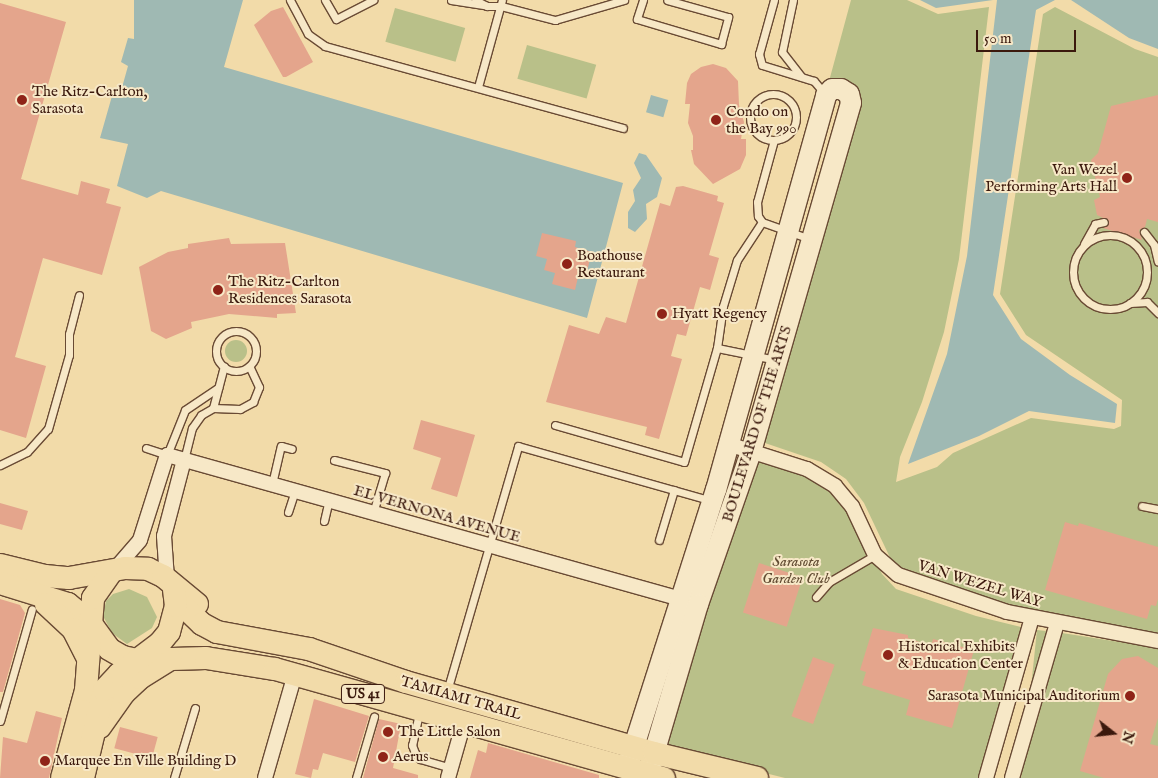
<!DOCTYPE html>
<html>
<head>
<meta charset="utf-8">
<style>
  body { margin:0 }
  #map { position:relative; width:1158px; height:778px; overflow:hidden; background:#f2dba9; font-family:"IM FELL English",serif }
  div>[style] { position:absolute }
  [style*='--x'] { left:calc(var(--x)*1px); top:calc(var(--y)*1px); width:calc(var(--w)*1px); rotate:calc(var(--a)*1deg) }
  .green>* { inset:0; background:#b9c089; transform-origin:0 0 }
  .round { border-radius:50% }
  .water>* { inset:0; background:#9fb9b3; transform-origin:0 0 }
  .building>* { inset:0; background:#e4a58c; transform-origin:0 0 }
  .roads { filter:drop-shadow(1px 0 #694a34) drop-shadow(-1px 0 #694a34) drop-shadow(0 1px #694a34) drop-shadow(0 -1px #694a34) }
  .lane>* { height:7px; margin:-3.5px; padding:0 3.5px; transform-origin:3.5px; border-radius:3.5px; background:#f7e8c7 }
  .lane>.ring { margin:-3.5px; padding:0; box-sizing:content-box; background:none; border:7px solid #f7e8c7; border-radius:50% }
  .street>* { height:14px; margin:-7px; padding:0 7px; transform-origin:7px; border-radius:7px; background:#f7e8c7 }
  .secondary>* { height:20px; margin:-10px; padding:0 10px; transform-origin:10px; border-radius:10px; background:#f7e8c7 }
  .primary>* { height:22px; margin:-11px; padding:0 11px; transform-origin:11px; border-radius:11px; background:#f2dba9 }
  .dots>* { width:14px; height:14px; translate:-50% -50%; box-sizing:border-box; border:2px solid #f7e8c7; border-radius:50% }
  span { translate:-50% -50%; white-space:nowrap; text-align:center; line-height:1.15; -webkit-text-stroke:4px #f7e8c7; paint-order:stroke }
  .shield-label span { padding:1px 4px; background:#f7e8c7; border:1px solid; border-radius:4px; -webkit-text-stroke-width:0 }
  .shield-label { font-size:14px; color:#3b190d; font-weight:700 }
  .poi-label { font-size:15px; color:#3b190d }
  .left { translate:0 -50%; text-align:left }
  .right { translate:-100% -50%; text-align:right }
  .street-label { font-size:15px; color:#3b190d }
  .park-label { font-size:15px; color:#614b32; font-style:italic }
  .north { position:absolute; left:1088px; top:708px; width:50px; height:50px; -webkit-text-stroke:4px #f7e8c7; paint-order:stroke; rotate:106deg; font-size:14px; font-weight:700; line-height:20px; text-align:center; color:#3b190d }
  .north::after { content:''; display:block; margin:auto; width:18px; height:22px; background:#3b190d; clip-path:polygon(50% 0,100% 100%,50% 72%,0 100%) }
  .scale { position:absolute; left:976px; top:30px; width:100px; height:22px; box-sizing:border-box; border:2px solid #3b190d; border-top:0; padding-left:6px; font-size:15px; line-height:18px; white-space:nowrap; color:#3b190d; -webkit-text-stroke:4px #f7e8c7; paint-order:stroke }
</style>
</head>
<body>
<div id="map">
  <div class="green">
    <div style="clip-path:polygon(851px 0,907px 0,938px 14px,989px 7px,959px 259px,944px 332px,922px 402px,900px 457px,896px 482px,937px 467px,953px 453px,1031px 418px,1114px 429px,1121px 426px,1122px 400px,1026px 335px,1000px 294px,1043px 14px,1055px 7px,1135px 49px,1158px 57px,1158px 634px,1033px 615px,895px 568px,864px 503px,846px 479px,821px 462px,762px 442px,856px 113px,828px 85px)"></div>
    <div style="left:395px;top:8px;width:73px;height:35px;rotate:16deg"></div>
    <div style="left:527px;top:45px;width:72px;height:35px;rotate:16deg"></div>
    <div class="round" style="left:225px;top:340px;width:22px;height:22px"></div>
    <div style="clip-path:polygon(757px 455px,815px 474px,851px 509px,882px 574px,896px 589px,976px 616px,1021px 627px,979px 778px,785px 778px,664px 748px,706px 606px)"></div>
    <div style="clip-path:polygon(129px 589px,147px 597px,157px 617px,152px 628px,127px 644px,112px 633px,103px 616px,106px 601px,113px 594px)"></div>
    <div style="left:1037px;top:630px;width:9px;height:154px;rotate:6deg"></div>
    <div style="clip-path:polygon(1062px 633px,1158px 648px,1158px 778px,1021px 778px)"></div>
  </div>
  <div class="water">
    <div style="clip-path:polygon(134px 0,243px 0,224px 67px,623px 183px,587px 318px,161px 191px,147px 198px,117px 186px,128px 144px,100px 138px,114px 89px,121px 91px,128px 66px,121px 62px,128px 38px,134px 39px)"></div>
    <div style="clip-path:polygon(920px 0,993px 0,936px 8px)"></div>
    <div style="clip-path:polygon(997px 0,1055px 0,1036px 10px,993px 295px,1021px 339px,1070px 375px,1117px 404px,1115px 423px,1029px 411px,979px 436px,908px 464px,947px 354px,967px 256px)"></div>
    <div style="clip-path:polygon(1071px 0,1158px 0,1158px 49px,1129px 38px)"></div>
    <div style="left:651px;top:95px;width:18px;height:18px;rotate:16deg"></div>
    <div style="clip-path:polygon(639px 153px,646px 155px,662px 178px,657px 197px,646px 204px,647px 219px,635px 232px,628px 228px,628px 212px,635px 201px,633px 190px,641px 178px,634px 163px)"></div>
  </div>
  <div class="building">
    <div style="clip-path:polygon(0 3px,66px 22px,21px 179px,78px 195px,81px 181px,110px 189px,106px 203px,121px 207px,102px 275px,43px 258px,15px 357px,46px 366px,26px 438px,0 430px)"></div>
    <div style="clip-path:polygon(283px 7px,313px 62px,286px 77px,283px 77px,254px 25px,271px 11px)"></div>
    <div style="clip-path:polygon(713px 64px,726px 68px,738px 81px,739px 105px,744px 122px,741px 139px,746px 139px,746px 155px,740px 169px,713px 184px,694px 164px,691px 150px,693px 150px,693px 136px,688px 123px,690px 104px,685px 104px,687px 83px,691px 74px,701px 67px)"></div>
    <div style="clip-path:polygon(1158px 95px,1158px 222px,1147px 219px,1145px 227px,1139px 230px,1142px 240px,1103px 228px,1109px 221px,1097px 215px,1094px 200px,1100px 197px,1091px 160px,1098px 153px,1111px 106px)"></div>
    <div style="clip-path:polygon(683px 186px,718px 196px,717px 201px,724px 203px,709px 255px,719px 258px,710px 290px,700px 287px,686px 336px,677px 334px,671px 356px,682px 359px,659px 439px,645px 435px,647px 427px,546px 402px,569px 325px,599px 334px,606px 317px,626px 323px,660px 203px,670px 206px,676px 187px)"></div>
    <div style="clip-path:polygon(542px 233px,576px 241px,575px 247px,592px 252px,586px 275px,579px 273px,575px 290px,552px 284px,555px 273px,544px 270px,547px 259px,536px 256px)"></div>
    <div style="clip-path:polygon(229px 238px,231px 244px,285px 243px,296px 313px,277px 314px,277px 318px,229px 314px,191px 322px,192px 328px,166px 339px,151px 331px,139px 267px,168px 252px,188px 248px,188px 244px)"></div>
    <div style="clip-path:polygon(421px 420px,475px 435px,457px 497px,431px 489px,441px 458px,413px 449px)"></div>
    <div style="clip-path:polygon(0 503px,28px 511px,22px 530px,0 524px)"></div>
    <div style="clip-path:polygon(1065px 522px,1078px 526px,1079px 523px,1158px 547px,1158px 599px,1156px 606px,1151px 605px,1147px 619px,1045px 590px)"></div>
    <div style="left:759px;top:563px;width:46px;height:52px;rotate:18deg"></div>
    <div style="clip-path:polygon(0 599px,20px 605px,25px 613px,3px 692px,0 692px)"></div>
    <div style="clip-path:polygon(873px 628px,908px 635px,908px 638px,931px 646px,933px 639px,974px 650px,952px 728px,906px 715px,910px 700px,862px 685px,866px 672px,860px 670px)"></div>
    <div style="clip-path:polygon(1138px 656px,1158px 668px,1158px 718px,1150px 744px,1158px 746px,1158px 778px,1104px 778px,1080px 771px,1108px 674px,1122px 659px)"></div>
    <div style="left:813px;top:657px;width:23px;height:63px;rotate:20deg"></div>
    <div style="clip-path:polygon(314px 699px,369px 716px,355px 762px,323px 753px,318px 770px,313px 769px,311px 778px,295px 774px)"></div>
    <div style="clip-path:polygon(36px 711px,62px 718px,49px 778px,0 778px,3px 737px,27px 743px)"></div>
    <div style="clip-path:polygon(379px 719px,401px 724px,393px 768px,418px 775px,418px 778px,363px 778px)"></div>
    <div style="left:120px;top:727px;width:39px;height:22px;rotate:15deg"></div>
    <div style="clip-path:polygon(488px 743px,599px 775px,599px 778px,470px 778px,478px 750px,486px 753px)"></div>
  </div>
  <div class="roads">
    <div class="lane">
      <div style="--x:290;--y:0;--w:38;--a:62"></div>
      <div style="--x:308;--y:34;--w:21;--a:35"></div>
      <div style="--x:325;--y:46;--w:309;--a:15.4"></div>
      <div style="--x:325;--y:0;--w:22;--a:60"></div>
      <div style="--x:336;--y:19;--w:42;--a:-27.2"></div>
      <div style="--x:451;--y:0;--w:36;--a:9"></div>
      <div style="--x:487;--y:6;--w:13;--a:-153"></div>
      <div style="--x:643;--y:0;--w:20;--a:108"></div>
      <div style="--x:637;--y:19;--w:88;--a:16.6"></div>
      <div style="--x:721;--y:44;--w:28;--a:-75"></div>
      <div style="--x:728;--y:17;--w:63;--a:-164.4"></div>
      <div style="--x:774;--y:0;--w:56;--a:105.5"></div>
      <div style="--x:759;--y:54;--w:11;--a:75"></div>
      <div style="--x:762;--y:65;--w:54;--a:17.1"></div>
      <div style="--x:814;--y:81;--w:16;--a:50"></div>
      <div style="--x:793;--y:0;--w:53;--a:101.9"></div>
      <div style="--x:782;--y:52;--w:31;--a:52"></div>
      <div style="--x:487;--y:6;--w:14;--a:0"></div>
      <div style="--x:501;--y:6;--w:56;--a:14.5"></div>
      <div style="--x:555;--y:20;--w:72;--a:-16.2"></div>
      <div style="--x:478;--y:87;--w:90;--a:-74.6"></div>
      <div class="ring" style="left:750px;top:94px;width:39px;height:39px"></div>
      <div style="--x:774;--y:140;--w:64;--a:105.3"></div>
      <div style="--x:757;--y:202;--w:14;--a:86"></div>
      <div style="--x:758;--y:216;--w:7;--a:56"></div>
      <div style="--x:762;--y:222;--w:51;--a:19.5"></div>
      <div style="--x:1144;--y:232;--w:16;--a:52"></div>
      <div style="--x:1154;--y:245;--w:17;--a:77"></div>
      <div class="ring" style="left:1073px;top:235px;width:67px;height:67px"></div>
      <div style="--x:1084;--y:244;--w:23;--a:-61"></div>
      <div style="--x:1095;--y:224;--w:9;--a:-13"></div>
      <div style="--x:1130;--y:303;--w:17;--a:-3"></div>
      <div style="--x:1147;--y:302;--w:16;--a:45"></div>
      <div class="ring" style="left:216px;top:331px;width:33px;height:33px"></div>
      <div style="--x:717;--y:348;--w:60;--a:11.5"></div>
      <div style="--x:213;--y:408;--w:43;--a:-75.3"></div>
      <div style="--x:555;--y:425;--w:134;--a:16"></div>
      <div style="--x:684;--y:462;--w:119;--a:-73.9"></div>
      <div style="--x:717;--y:348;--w:42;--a:-81.9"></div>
      <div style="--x:723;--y:306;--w:48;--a:-73.1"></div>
      <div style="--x:737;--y:260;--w:45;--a:-56.7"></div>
      <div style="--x:146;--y:448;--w:22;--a:18"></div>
      <div style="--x:167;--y:455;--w:48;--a:-68.2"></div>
      <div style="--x:185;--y:410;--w:40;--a:-34"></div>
      <div style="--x:184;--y:460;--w:33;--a:-76"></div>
      <div style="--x:192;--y:428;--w:16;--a:-55"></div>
      <div style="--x:201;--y:415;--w:14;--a:-30"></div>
      <div style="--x:213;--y:408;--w:27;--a:2"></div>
      <div style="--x:240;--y:409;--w:15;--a:-28"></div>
      <div style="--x:253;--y:402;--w:16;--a:-68"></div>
      <div style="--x:259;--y:387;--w:23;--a:-115"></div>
      <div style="--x:334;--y:460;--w:53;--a:14.3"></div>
      <div style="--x:385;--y:473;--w:42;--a:106.7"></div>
      <div style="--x:0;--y:465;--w:30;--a:-26"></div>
      <div style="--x:27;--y:452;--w:31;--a:-48"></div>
      <div style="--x:48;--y:429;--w:77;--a:-74.2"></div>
      <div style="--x:69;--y:355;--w:21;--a:-90"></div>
      <div style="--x:69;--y:334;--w:40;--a:-75.6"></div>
      <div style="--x:272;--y:484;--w:39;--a:-77"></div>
      <div style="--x:281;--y:446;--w:11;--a:15"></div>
      <div style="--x:1142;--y:506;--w:16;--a:11"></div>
      <div style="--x:288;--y:512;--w:22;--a:-72"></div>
      <div style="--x:324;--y:521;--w:22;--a:-77"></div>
      <div style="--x:659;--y:540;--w:52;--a:-73.3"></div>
      <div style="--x:816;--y:597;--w:20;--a:-49"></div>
      <div style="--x:829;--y:582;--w:53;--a:-30.4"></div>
      <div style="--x:447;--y:691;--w:255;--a:-73.8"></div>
      <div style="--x:518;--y:446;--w:202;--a:15.8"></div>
      <div style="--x:419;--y:713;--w:33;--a:102"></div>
      <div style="--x:412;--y:745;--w:9;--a:69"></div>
      <div style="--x:415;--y:753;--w:8;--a:50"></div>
      <div style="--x:420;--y:759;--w:32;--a:16"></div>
      <div style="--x:0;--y:721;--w:116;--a:-74.1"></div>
      <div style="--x:174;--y:778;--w:73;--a:-73.3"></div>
      <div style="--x:356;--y:778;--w:64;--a:-73.6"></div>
    </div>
    <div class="street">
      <div style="--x:728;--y:444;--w:83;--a:17.6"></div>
      <div style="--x:807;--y:469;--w:33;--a:31"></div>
      <div style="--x:835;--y:486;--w:26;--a:50"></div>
      <div style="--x:852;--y:506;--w:54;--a:64.9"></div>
      <div style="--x:875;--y:555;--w:30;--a:41"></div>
      <div style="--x:898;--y:575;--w:115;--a:18.7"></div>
      <div style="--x:1007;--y:612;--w:154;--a:10.9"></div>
      <div style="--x:115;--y:569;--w:38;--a:-49"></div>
      <div style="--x:140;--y:540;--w:89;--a:-72.4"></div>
      <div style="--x:167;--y:455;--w:541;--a:15.65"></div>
      <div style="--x:167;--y:579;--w:43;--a:-94"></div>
      <div style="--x:164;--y:536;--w:79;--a:-75.3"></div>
      <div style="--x:265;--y:778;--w:108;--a:-73.9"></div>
      <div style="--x:448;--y:778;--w:58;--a:-74.1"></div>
      <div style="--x:986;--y:778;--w:166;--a:-74"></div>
      <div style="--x:1012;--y:778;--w:161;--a:-73.8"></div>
    </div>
    <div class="secondary">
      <div style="--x:629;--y:762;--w:286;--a:-72.3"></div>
      <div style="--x:716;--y:490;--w:410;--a:-74.4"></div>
      <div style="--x:826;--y:95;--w:8;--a:-45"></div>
      <div style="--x:832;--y:89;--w:9;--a:0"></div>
      <div style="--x:841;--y:89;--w:9;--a:32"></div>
      <div style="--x:849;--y:94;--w:9;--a:77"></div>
      <div style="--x:851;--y:103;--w:363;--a:106"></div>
      <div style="--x:751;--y:452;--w:161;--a:109.2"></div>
      <div style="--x:698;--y:604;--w:170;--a:106.4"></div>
    </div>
    <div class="primary">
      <div style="--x:0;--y:565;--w:46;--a:13.7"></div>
      <div style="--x:45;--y:576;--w:24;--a:5"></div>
      <div style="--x:69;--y:578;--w:57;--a:-10.1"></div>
      <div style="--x:125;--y:568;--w:23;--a:2"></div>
      <div style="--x:148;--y:569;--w:17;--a:25"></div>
      <div style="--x:163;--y:576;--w:44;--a:39.5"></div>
      <div style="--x:0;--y:583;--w:71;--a:17.2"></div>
      <div style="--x:68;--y:604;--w:27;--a:39"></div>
      <div style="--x:89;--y:621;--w:34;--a:54"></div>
      <div style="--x:109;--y:649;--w:16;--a:30"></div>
      <div style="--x:123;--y:657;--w:14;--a:12"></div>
      <div style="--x:137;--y:660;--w:69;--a:-1.7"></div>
      <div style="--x:206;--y:658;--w:70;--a:9.1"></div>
      <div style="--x:275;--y:669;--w:404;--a:15.7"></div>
      <div style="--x:176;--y:599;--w:36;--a:44"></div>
      <div style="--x:202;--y:624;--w:17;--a:28"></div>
      <div style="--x:217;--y:632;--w:94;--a:10.5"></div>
      <div style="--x:309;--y:649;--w:102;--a:18.8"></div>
      <div style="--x:406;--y:682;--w:258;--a:16"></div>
      <div style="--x:654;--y:753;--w:106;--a:13.6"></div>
      <div style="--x:46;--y:604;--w:37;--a:43"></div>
      <div style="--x:73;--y:629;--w:30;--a:63"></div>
      <div style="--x:100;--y:727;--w:42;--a:-54.8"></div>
      <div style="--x:124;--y:693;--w:22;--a:-43"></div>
      <div style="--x:140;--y:678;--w:36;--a:-32"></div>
      <div style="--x:62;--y:778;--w:91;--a:-74.7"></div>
      <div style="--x:86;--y:690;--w:92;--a:-85.6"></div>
      <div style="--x:93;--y:598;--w:33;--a:-55"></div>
      <div style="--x:83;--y:778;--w:90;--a:-76.6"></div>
      <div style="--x:104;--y:690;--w:22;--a:-47"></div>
      <div style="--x:119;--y:674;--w:51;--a:-37.1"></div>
      <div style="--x:160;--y:643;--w:14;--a:-51"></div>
      <div style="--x:169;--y:632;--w:27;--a:-75"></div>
      <div style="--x:176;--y:606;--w:16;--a:-97"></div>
    </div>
  </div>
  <div class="dots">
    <div style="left:22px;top:100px;background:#8f2418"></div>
    <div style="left:716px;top:120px;background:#8f2418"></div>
    <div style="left:1127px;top:178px;background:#8f2418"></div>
    <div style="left:567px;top:264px;background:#8f2418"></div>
    <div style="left:218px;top:290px;background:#8f2418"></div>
    <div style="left:662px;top:314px;background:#8f2418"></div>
    <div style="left:888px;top:655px;background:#8f2418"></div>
    <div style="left:1130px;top:696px;background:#8f2418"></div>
    <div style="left:388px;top:732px;background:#8f2418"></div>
    <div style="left:383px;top:757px;background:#8f2418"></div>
    <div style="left:45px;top:761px;background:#8f2418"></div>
  </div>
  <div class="shield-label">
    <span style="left:363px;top:694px">US 41</span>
  </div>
  <div class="poi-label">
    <span class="left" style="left:32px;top:100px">The Ritz-Carlton,<br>Sarasota</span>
    <span class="left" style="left:726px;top:120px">Condo on<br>the Bay 990</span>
    <span class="right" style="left:1117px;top:178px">Van Wezel<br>Performing Arts Hall</span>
    <span class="left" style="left:577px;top:264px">Boathouse<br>Restaurant</span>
    <span class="left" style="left:228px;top:290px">The Ritz-Carlton<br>Residences Sarasota</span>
    <span class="left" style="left:672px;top:314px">Hyatt Regency</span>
    <span class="left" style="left:898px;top:655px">Historical Exhibits<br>&amp; Education Center</span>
    <span class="right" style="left:1120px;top:696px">Sarasota Municipal Auditorium</span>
    <span class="left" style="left:398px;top:732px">The Little Salon</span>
    <span class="left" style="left:393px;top:757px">Aerus</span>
    <span class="left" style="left:55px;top:761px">Marquee En Ville Building D</span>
  </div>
  <div class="street-label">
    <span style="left:757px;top:424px;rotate:-73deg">BOULEVARD OF THE ARTS</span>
    <span style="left:437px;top:514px;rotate:16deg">EL VERNONA AVENUE</span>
    <span style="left:980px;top:584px;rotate:17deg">VAN WEZEL WAY</span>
    <span style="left:461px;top:698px;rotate:16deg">TAMIAMI TRAIL</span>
  </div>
  <div class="park-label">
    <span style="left:796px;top:570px">Sarasota<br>Garden Club</span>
  </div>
  <div class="north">N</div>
  <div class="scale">50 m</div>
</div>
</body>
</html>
